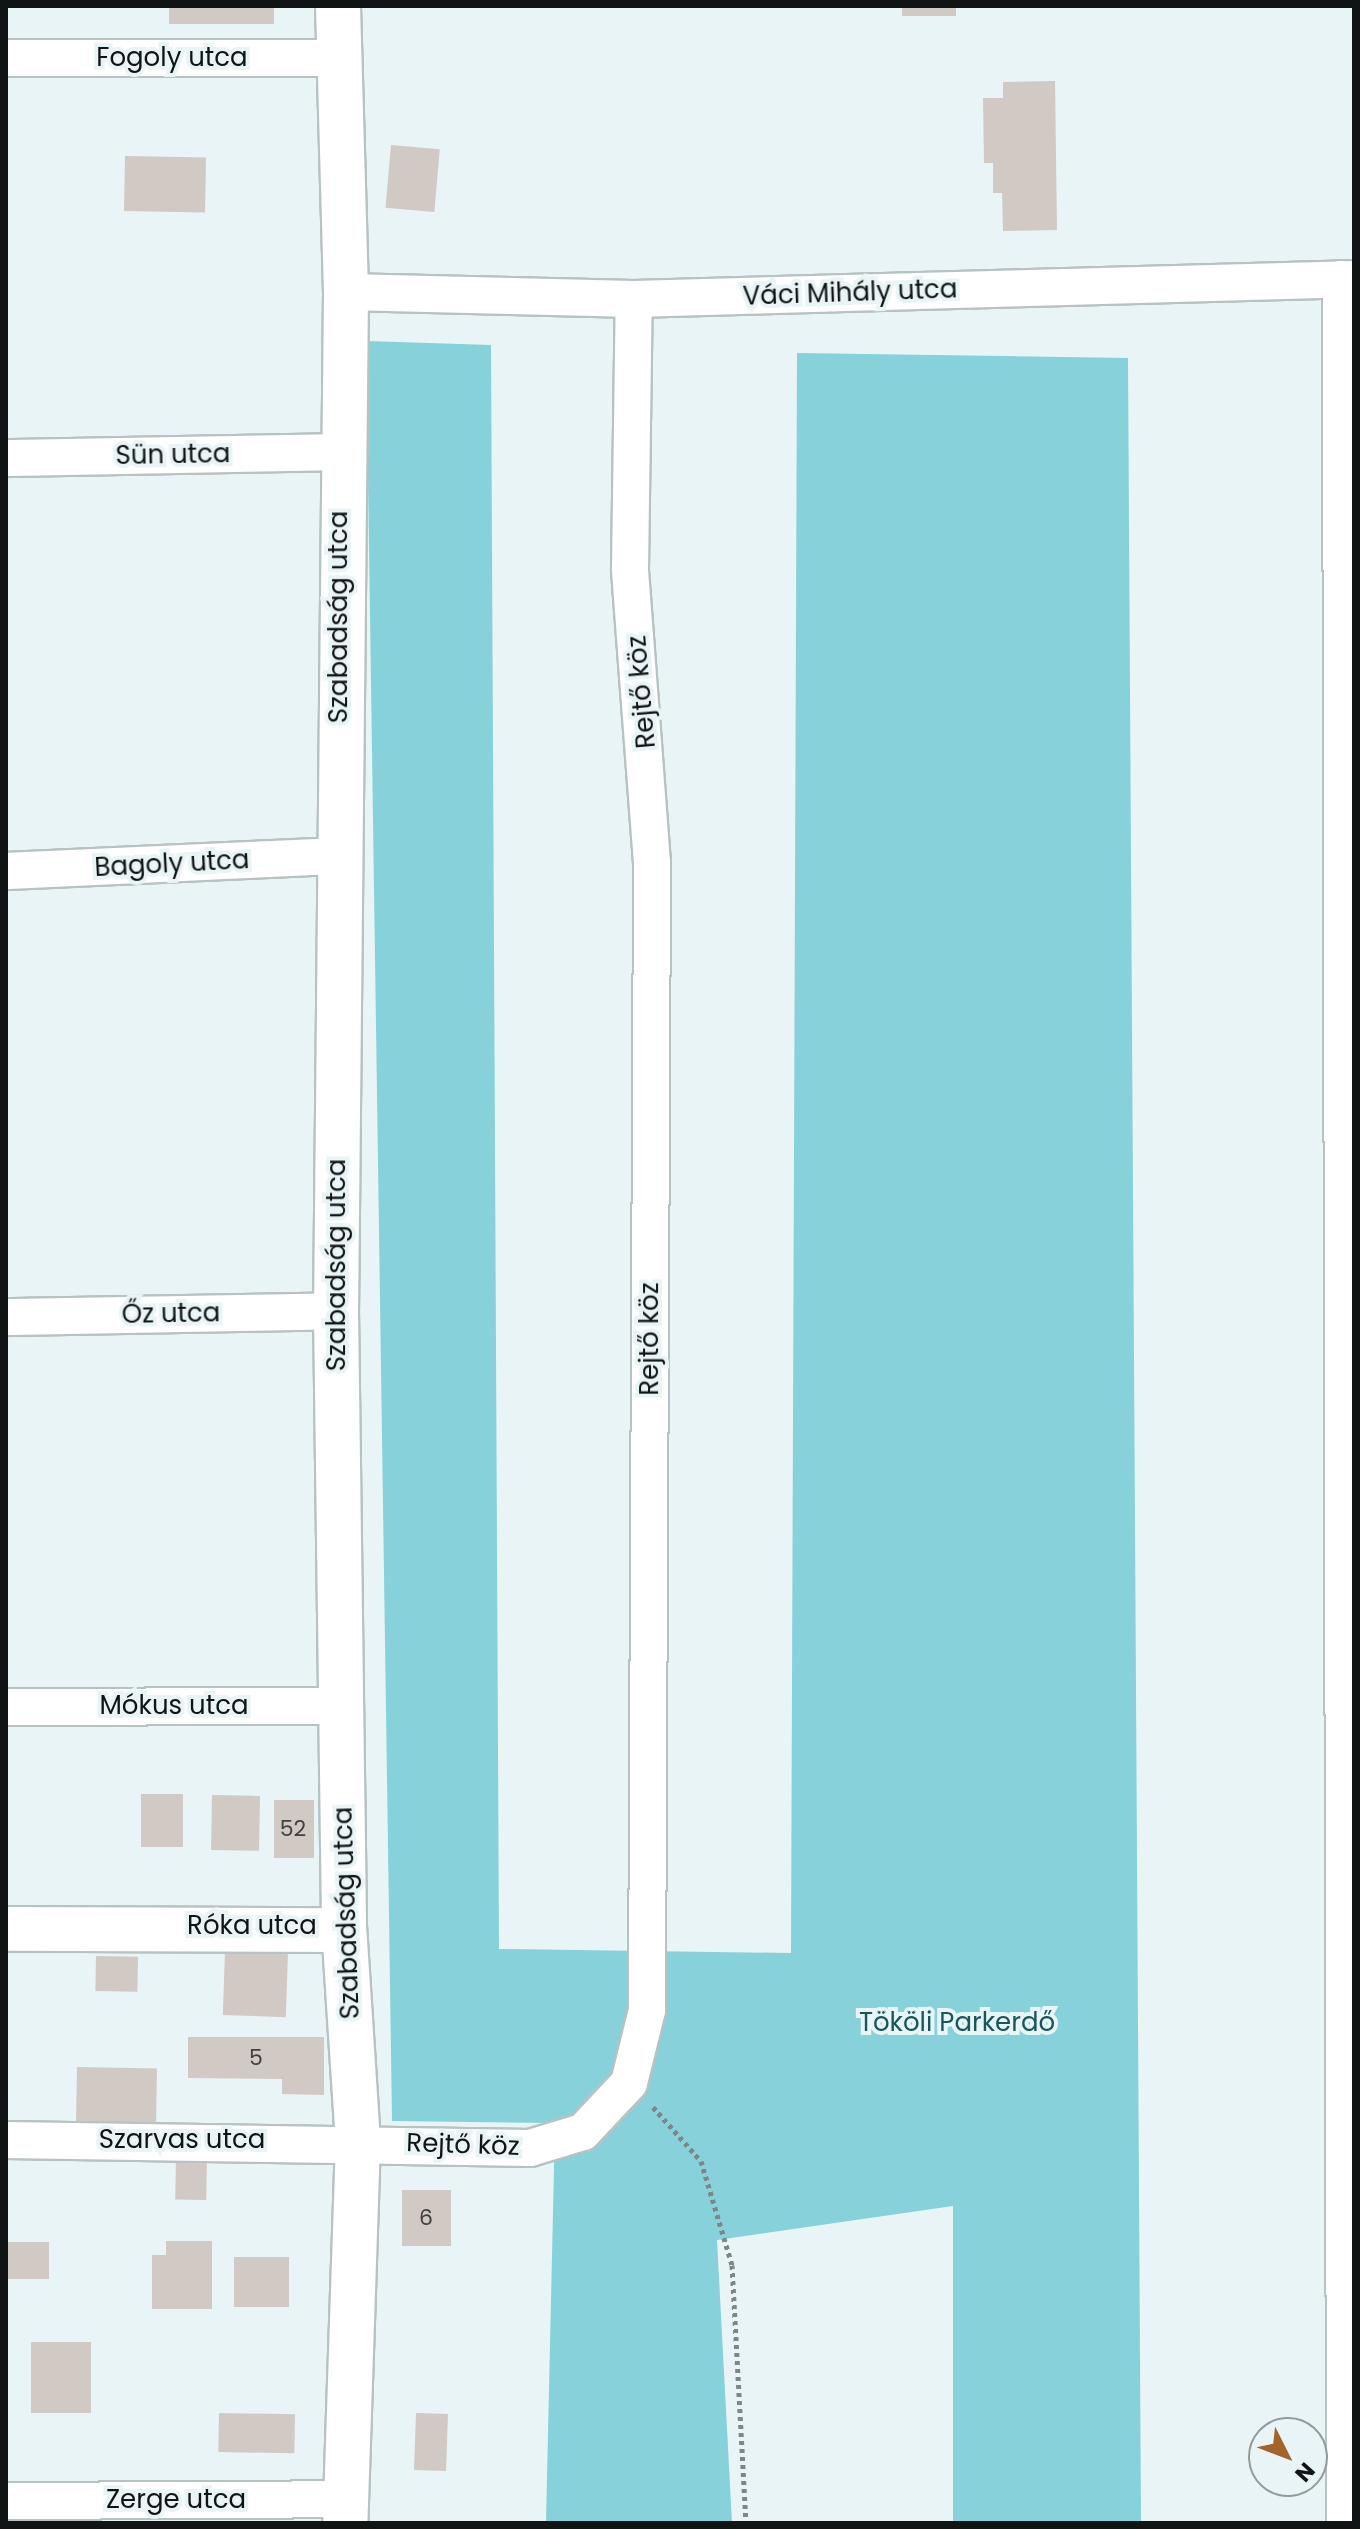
<!DOCTYPE html>
<html>
<head>
<meta charset="utf-8">
<style>
  body { margin:0 }
  #map { position:relative; width:1360px; height:2529px; overflow:hidden; background:#e8f4f5; font-family:Poppins,sans-serif }
  div>[style] { position:absolute }
  [style*='--x'] { left:calc(var(--x)*1px); top:calc(var(--y)*1px); width:calc(var(--w)*1px); rotate:calc(var(--a)*1deg) }
  .forest>* { inset:0; background:#86d1da }
  .building>* { inset:0; background:#d1c9c3; transform-origin:0 0 }
  .path>* { height:5px; margin-top:-2.5px; transform-origin:0; background:repeating-linear-gradient(90deg,#7e8687 0 4px,transparent 0 8px) }
  .roads { filter:drop-shadow(2px 0 #b7c2c3) drop-shadow(-2px 0 #b7c2c3) drop-shadow(0 2px #b7c2c3) drop-shadow(0 -2px #b7c2c3) }
  .street>* { height:36px; margin:-18px; padding:0 18px; transform-origin:18px; border-radius:18px; background:#fff }
  .secondary>* { height:44px; margin:-22px; padding:0 22px; transform-origin:22px; border-radius:22px; background:#fff }
  span { translate:-50% -50%; white-space:nowrap; text-align:center; line-height:1.15; -webkit-text-stroke:8px #e8f4f5; paint-order:stroke }
  .number-label { font-size:22px; color:#404140 }
  .number-label span { -webkit-text-stroke-width:0 }
  .street-label { font-size:26px; color:#101415 }
  .park-label { font-size:26px; color:#16575d }
  .frame { position:absolute; inset:0; border:8px solid #101415; pointer-events:none }
  .north { position:absolute; left:1248px; top:2417px; width:80px; height:80px; box-sizing:border-box; background:#e8f4f5; border:2px solid #929a9b; border-radius:50%; rotate:132deg; font-size:22px; font-weight:700; line-height:32px; text-align:center; color:#101415 }
  .north::after { content:''; display:block; margin:auto; width:28px; height:36px; background:#a3642b; clip-path:polygon(50% 0,100% 100%,50% 72%,0 100%) }
</style>
</head>
<body>
<div id="map">
  <div class="forest">
    <div style="clip-path:polygon(366px 341px,491px 345px,499px 1949px,791px 1953px,797px 353px,1128px 358px,1141px 2523px,953px 2523px,953px 2206px,717px 2240px,732px 2523px,546px 2523px,555px 2123px,392px 2121px)"></div>
  </div>
  <div class="building">
    <div style="left:169px;top:6px;width:105px;height:18px"></div>
    <div style="left:902px;top:6px;width:54px;height:10px"></div>
    <div style="clip-path:polygon(1055px 81px,1057px 230px,1003px 231px,1002px 193px,993px 193px,993px 163px,984px 163px,983px 98px,1003px 98px,1003px 82px)"></div>
    <div style="left:391px;top:145px;width:49px;height:63px;rotate:5deg"></div>
    <div style="left:125px;top:156px;width:81px;height:55px;rotate:1deg"></div>
    <div style="left:141px;top:1794px;width:42px;height:53px"></div>
    <div style="left:212px;top:1795px;width:48px;height:55px;rotate:1deg"></div>
    <div style="left:274px;top:1800px;width:40px;height:58px"></div>
    <div style="left:225px;top:1952px;width:63px;height:63px;rotate:2deg"></div>
    <div style="left:96px;top:1956px;width:42px;height:35px;rotate:1deg"></div>
    <div style="clip-path:polygon(188px 2037px,324px 2037px,324px 2095px,282px 2094px,282px 2079px,188px 2078px)"></div>
    <div style="left:77px;top:2067px;width:80px;height:58px;rotate:1deg"></div>
    <div style="left:207px;top:2157px;width:43px;height:31px;rotate:91deg"></div>
    <div style="left:402px;top:2190px;width:49px;height:56px"></div>
    <div style="clip-path:polygon(166px 2241px,212px 2241px,212px 2309px,152px 2309px,152px 2255px,166px 2255px)"></div>
    <div style="left:6px;top:2242px;width:43px;height:37px"></div>
    <div style="left:234px;top:2257px;width:55px;height:50px"></div>
    <div style="left:31px;top:2342px;width:60px;height:71px"></div>
    <div style="left:219px;top:2413px;width:76px;height:39px;rotate:1deg"></div>
    <div style="left:416px;top:2413px;width:32px;height:57px;rotate:2deg"></div>
  </div>
  <div class="path">
    <div style="--x:653;--y:2107;--w:72;--a:48.4"></div>
    <div style="--x:701;--y:2161;--w:109;--a:73.4"></div>
    <div style="--x:732;--y:2265;--w:258;--a:86.9"></div>
  </div>
  <div class="roads">
    <div class="street">
      <div style="--x:6;--y:58;--w:331;--a:0"></div>
      <div style="--x:1341;--y:279;--w:2244;--a:89.9"></div>
      <div style="--x:346;--y:292;--w:288;--a:1.4"></div>
      <div style="--x:634;--y:299;--w:720;--a:-1.59"></div>
      <div style="--x:6;--y:458;--w:334;--a:-1"></div>
      <div style="--x:6;--y:871;--w:332;--a:-2.6"></div>
      <div style="--x:6;--y:1317;--w:330;--a:-1"></div>
      <div style="--x:6;--y:1707;--w:337;--a:-0.2"></div>
      <div style="--x:6;--y:1925;--w:338;--a:0.2"></div>
      <div style="--x:344;--y:1926;--w:8;--a:90"></div>
      <div style="--x:344;--y:1934;--w:338;--a:-179.8"></div>
      <div style="--x:6;--y:2140;--w:524;--a:0.87"></div>
      <div style="--x:530;--y:2148;--w:55;--a:-16.8"></div>
      <div style="--x:583;--y:2132;--w:67;--a:-46.8"></div>
      <div style="--x:629;--y:2083;--w:75;--a:-76.1"></div>
      <div style="--x:647;--y:2010;--w:1147;--a:-89.75"></div>
      <div style="--x:652;--y:863;--w:295;--a:-94.3"></div>
      <div style="--x:630;--y:569;--w:270;--a:-89.2"></div>
      <div style="--x:6;--y:2501;--w:340;--a:-0.3"></div>
    </div>
    <div class="secondary">
      <div style="--x:338;--y:6;--w:286;--a:88.4"></div>
      <div style="--x:346;--y:292;--w:1019;--a:90.56"></div>
      <div style="--x:336;--y:1311;--w:615;--a:89.25"></div>
      <div style="--x:344;--y:1926;--w:215;--a:86.3"></div>
      <div style="--x:358;--y:2141;--w:382;--a:91.9"></div>
    </div>
  </div>
  <div class="number-label">
    <span style="left:293px;top:1829px">52</span>
    <span style="left:256px;top:2058px">5</span>
    <span style="left:426px;top:2218px">6</span>
  </div>
  <div class="street-label">
    <span style="left:172px;top:58px">Fogoly utca</span>
    <span style="left:850px;top:293px;rotate:-2deg">Váci Mihály utca</span>
    <span style="left:173px;top:455px;rotate:-1deg">Sün utca</span>
    <span style="left:339px;top:617px;rotate:-90deg">Szabadság utca</span>
    <span style="left:642px;top:692px;rotate:-95deg">Rejtő köz</span>
    <span style="left:172px;top:864px;rotate:-3deg">Bagoly utca</span>
    <span style="left:337px;top:1265px;rotate:-90deg">Szabadság utca</span>
    <span style="left:171px;top:1314px;rotate:-1deg">Őz utca</span>
    <span style="left:650px;top:1339px;rotate:-90deg">Rejtő köz</span>
    <span style="left:174px;top:1706px">Mókus utca</span>
    <span style="left:347px;top:1913px;rotate:-92deg">Szabadság utca</span>
    <span style="left:252px;top:1926px">Róka utca</span>
    <span style="left:182px;top:2140px">Szarvas utca</span>
    <span style="left:463px;top:2145px;rotate:2deg">Rejtő köz</span>
    <span style="left:176px;top:2500px">Zerge utca</span>
  </div>
  <div class="park-label">
    <span style="left:957px;top:2023px">Tököli Parkerdő</span>
  </div>
  <div class="frame"></div>
  <div class="north">N</div>
</div>
</body>
</html>
